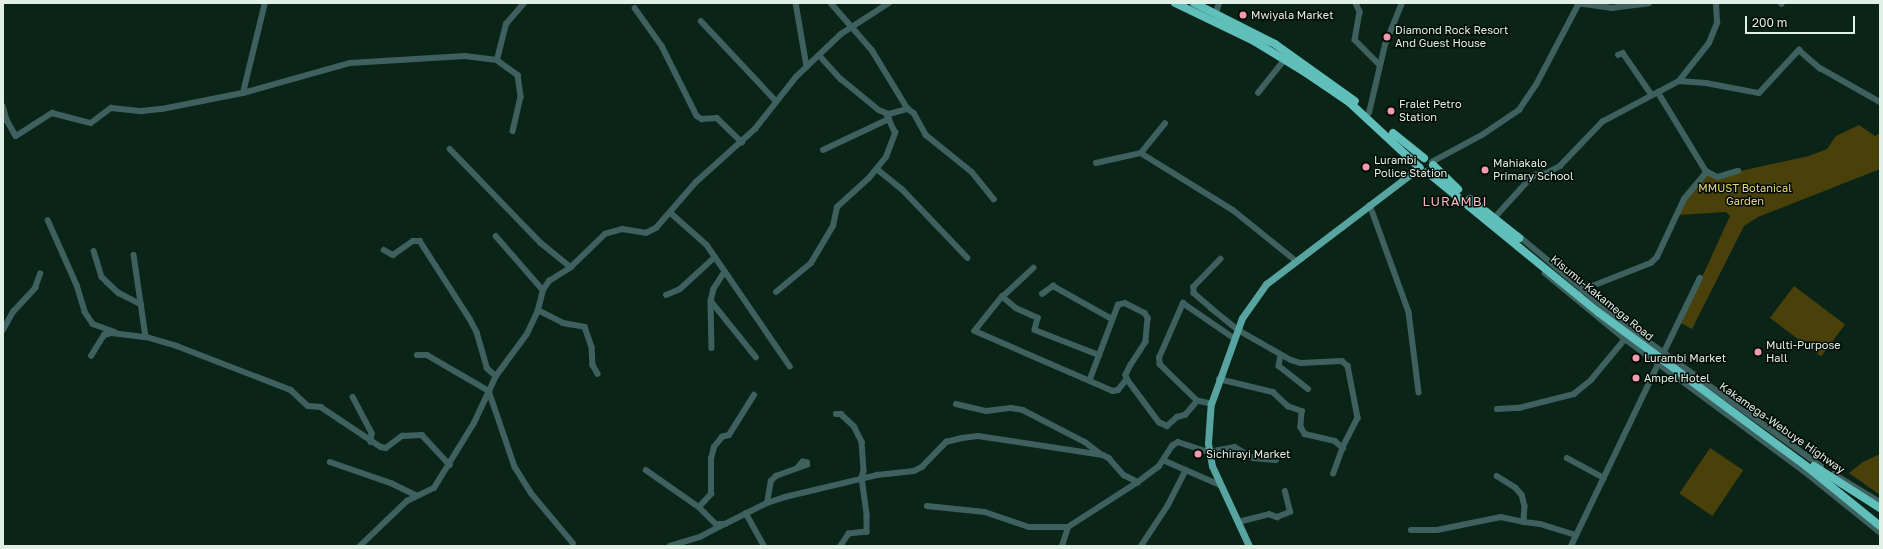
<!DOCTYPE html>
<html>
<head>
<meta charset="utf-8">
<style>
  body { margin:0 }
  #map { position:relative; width:1883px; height:549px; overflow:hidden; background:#0b2418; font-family:"Golos Text",sans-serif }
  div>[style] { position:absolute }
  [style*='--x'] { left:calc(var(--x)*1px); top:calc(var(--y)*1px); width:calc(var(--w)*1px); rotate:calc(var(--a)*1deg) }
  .green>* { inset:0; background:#4a410a; transform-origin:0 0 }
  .minor>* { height:5.5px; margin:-2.75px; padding:0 2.75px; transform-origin:2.75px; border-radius:2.75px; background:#3e615f }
  .major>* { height:7px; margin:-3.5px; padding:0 3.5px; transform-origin:3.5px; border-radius:3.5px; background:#57a4a1 }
  .highway>* { height:8px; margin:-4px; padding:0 4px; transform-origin:4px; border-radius:4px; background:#60bfbb }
  .dots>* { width:11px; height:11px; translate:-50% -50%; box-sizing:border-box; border:2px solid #030b06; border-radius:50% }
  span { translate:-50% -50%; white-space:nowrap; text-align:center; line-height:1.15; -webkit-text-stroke:3px #030b06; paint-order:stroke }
  .poi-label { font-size:11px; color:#e1f0e7 }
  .left { translate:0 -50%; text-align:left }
  .park-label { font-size:11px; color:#e9d776 }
  .street-label { font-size:11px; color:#e1f0e7 }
  .quarter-label { font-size:13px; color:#fbb7c3; letter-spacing:1px }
  .frame { position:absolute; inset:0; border:4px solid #e1f0e7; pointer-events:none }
  .scale { position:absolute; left:1745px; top:16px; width:110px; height:18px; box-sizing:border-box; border:2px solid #e1f0e7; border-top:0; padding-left:5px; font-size:12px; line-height:14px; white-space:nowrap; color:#e1f0e7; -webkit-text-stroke:3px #030b06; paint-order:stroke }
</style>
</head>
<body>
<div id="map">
  <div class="green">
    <div style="clip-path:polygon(1859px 125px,1875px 136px,1880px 133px,1880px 169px,1758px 217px,1744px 226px,1692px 329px,1681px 323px,1730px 216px,1726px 212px,1678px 215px,1688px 197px,1708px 174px,1713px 177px,1809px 156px,1827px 149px,1836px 136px)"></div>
    <div style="left:1794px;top:286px;width:64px;height:40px;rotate:37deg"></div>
    <div style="left:1710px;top:448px;width:40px;height:55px;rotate:34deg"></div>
    <div style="clip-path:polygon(1880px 454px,1880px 495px,1849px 473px,1863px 462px)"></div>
  </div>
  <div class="minor">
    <div style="--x:796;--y:3;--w:65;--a:80.2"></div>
    <div style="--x:831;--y:3;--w:62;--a:48.9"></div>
    <div style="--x:872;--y:50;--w:69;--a:58.6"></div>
    <div style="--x:1356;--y:3;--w:10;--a:66"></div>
    <div style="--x:1360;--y:12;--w:28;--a:100"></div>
    <div style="--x:1355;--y:40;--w:35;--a:45"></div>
    <div style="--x:1577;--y:3;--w:34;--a:8"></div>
    <div style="--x:1611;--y:8;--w:38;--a:-7"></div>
    <div style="--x:1781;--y:3;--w:1;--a:45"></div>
    <div style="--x:635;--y:8;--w:47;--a:54.6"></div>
    <div style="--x:662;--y:46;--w:78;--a:63.4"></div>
    <div style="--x:697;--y:116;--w:6;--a:31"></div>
    <div style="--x:702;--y:119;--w:15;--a:-4"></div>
    <div style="--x:717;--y:118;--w:35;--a:44"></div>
    <div style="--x:1216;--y:13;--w:10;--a:-73"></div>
    <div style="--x:701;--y:21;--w:110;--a:46.8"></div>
    <div style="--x:1618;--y:55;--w:5;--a:-22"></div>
    <div style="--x:1623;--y:53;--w:51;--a:55.4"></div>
    <div style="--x:820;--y:56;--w:31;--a:48"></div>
    <div style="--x:841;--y:79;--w:49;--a:39.2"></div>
    <div style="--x:879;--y:110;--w:11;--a:22"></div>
    <div style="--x:889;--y:114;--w:20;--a:-15"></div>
    <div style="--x:908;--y:109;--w:7;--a:34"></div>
    <div style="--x:914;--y:113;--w:25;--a:61"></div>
    <div style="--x:926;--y:135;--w:59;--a:38.8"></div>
    <div style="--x:972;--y:172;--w:35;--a:51"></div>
    <div style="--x:497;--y:60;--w:37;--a:-76"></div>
    <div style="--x:506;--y:24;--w:28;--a:-49"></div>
    <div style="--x:1679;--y:81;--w:48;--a:-51.7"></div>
    <div style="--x:1709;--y:43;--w:22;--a:-68"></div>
    <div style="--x:1717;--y:23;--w:20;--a:-93"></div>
    <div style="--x:1658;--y:92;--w:92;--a:58.7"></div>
    <div style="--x:1706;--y:171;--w:13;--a:27"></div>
    <div style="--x:1718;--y:177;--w:21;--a:-17"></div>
    <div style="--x:243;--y:93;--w:93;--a:-76.3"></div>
    <div style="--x:1258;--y:93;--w:43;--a:-51.5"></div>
    <div style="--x:3;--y:106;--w:15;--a:74"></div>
    <div style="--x:7;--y:120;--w:4;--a:166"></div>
    <div style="--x:1369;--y:113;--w:70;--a:-76.8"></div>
    <div style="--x:1385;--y:45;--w:45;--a:-68"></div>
    <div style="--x:7;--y:120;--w:18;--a:61"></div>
    <div style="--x:16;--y:136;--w:43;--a:-32.6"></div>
    <div style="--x:52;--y:113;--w:40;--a:14.4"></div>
    <div style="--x:91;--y:123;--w:25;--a:-37"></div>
    <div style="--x:111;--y:108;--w:31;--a:6"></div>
    <div style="--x:142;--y:111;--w:20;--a:-6"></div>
    <div style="--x:162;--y:109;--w:83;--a:-11.2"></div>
    <div style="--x:243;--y:93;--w:111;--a:-15.7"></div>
    <div style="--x:350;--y:63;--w:115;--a:-3.5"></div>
    <div style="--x:465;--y:56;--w:32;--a:7"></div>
    <div style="--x:497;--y:60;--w:26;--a:36"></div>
    <div style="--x:518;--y:75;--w:22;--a:82"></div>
    <div style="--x:521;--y:97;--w:35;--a:103"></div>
    <div style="--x:450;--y:149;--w:131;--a:45.9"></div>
    <div style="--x:541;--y:243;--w:38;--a:39"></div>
    <div style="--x:823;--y:150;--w:73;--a:-25.2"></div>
    <div style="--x:1141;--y:153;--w:108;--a:31.8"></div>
    <div style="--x:1233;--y:210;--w:80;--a:38.9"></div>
    <div style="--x:1432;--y:162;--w:57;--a:-28.4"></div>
    <div style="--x:1482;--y:135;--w:45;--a:-34"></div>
    <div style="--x:1519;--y:110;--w:30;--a:-56"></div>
    <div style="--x:1536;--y:85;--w:93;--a:-62.3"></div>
    <div style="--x:1096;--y:163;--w:46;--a:-12.5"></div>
    <div style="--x:1141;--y:153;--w:38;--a:-51"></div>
    <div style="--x:877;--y:169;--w:32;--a:39"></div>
    <div style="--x:902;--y:189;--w:95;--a:46.3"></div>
    <div style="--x:1370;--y:205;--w:114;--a:70"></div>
    <div style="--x:1409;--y:312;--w:81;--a:82.9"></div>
    <div style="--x:671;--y:213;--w:48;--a:41.6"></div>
    <div style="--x:707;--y:245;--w:147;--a:55.6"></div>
    <div style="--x:1496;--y:216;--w:47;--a:-47.6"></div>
    <div style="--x:1528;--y:181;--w:9;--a:-41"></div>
    <div style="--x:1535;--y:175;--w:12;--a:-9"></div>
    <div style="--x:1547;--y:173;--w:15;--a:-28"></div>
    <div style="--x:1560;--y:166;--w:61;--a:-46.3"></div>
    <div style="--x:1602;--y:122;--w:87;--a:-28"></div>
    <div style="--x:1679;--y:81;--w:27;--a:4"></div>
    <div style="--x:1706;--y:83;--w:54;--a:10.7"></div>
    <div style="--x:1759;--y:93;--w:59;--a:-47.1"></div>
    <div style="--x:1799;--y:50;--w:28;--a:41"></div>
    <div style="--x:1820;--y:68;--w:69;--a:29.5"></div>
    <div style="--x:48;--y:220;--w:71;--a:66"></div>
    <div style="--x:77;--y:285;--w:28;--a:73"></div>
    <div style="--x:85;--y:312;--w:14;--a:56"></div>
    <div style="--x:93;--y:324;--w:23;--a:20"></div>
    <div style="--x:1518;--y:235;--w:133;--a:40.1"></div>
    <div style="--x:1620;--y:321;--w:248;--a:35.8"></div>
    <div style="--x:496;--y:236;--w:72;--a:49"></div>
    <div style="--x:384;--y:250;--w:10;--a:29"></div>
    <div style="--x:393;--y:255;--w:24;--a:-35"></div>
    <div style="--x:413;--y:241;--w:7;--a:0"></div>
    <div style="--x:420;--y:241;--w:93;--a:57.3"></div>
    <div style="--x:470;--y:319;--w:15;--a:62"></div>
    <div style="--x:477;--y:332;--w:37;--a:74"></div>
    <div style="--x:487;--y:368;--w:12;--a:42"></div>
    <div style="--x:94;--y:251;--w:27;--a:73"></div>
    <div style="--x:102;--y:277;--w:7;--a:45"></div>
    <div style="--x:107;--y:282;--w:16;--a:43"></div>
    <div style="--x:119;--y:293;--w:25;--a:27"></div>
    <div style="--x:134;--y:255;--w:83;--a:81.7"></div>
    <div style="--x:1221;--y:259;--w:39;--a:134"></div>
    <div style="--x:1194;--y:287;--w:6;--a:90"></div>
    <div style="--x:1194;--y:293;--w:23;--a:41"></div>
    <div style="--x:1211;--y:308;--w:35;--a:39"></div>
    <div style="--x:1238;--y:330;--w:61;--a:29.5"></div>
    <div style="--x:1291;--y:360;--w:10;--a:17"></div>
    <div style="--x:1301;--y:363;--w:41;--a:-2.8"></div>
    <div style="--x:1342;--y:361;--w:8;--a:40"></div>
    <div style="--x:1348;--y:366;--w:53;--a:79.1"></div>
    <div style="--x:1358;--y:418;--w:34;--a:117"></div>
    <div style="--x:1034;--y:268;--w:42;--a:136.9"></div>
    <div style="--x:1003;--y:297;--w:17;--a:40"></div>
    <div style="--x:1016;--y:308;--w:24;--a:24"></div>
    <div style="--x:1038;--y:318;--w:12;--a:104"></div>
    <div style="--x:1035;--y:330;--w:69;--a:21.3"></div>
    <div style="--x:725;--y:272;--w:20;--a:123"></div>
    <div style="--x:714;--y:289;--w:12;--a:104"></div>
    <div style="--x:711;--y:301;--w:72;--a:51.2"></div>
    <div style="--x:1545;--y:273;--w:104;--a:39.5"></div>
    <div style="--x:1625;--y:339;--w:222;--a:36.4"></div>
    <div style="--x:1804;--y:471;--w:97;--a:38.8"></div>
    <div style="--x:1582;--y:290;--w:74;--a:-21.4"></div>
    <div style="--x:1651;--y:263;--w:8;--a:-45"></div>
    <div style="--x:1657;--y:257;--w:64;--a:-65"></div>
    <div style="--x:1684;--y:199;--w:35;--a:-50"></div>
    <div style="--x:776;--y:292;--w:45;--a:-39.6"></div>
    <div style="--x:811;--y:263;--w:43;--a:-59.3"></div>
    <div style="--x:833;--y:226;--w:19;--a:-78"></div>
    <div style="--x:837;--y:207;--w:43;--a:-42.2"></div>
    <div style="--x:869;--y:178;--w:27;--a:-51"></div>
    <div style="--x:886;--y:157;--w:26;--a:-69"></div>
    <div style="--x:895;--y:133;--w:21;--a:-115"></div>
    <div style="--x:1042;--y:294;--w:14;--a:-36"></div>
    <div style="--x:1053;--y:286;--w:68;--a:29.2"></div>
    <div style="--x:666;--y:295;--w:15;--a:-23"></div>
    <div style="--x:680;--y:289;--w:47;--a:-42.4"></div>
    <div style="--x:1003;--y:296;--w:45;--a:128.7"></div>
    <div style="--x:975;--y:331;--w:150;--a:23.5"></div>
    <div style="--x:1113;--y:391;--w:5;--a:-11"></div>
    <div style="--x:1118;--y:390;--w:14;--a:-51"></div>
    <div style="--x:711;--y:302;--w:46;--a:88.8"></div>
    <div style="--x:538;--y:310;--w:28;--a:27"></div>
    <div style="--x:563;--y:323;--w:22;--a:10"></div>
    <div style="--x:585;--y:327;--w:21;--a:71"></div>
    <div style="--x:592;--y:347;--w:18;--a:87"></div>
    <div style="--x:593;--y:365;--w:10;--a:61"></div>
    <div style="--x:3;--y:330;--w:21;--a:-61"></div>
    <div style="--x:13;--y:312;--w:33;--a:-47"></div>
    <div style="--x:35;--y:288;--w:15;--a:-70"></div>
    <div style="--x:1664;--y:352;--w:82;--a:-64.1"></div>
    <div style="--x:417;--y:355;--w:10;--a:0"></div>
    <div style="--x:427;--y:355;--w:72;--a:30.1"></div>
    <div style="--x:489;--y:391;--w:80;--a:71.1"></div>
    <div style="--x:515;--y:467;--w:32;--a:58"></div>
    <div style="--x:532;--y:494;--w:64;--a:50.1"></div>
    <div style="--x:1281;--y:355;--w:11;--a:100"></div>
    <div style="--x:1279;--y:366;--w:37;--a:38"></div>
    <div style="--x:91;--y:356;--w:25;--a:-58"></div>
    <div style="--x:104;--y:335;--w:8;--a:-14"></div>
    <div style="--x:112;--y:333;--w:34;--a:7"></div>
    <div style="--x:146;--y:337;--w:32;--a:16"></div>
    <div style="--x:177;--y:346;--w:122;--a:21.1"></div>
    <div style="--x:291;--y:390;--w:23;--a:43"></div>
    <div style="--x:308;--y:406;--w:13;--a:4"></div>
    <div style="--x:321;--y:407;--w:72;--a:33.7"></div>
    <div style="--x:381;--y:447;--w:5;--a:11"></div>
    <div style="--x:386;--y:448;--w:20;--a:-37"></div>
    <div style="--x:402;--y:436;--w:20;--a:-3"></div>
    <div style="--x:422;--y:435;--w:41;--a:47"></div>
    <div style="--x:1090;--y:379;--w:79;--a:-69.3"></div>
    <div style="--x:1118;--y:305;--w:7;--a:-16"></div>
    <div style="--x:1125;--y:303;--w:22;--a:27"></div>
    <div style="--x:1145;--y:313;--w:6;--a:59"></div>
    <div style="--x:1148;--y:318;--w:24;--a:95"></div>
    <div style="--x:1146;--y:342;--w:27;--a:123"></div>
    <div style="--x:1131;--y:365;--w:11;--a:117"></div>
    <div style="--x:1126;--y:375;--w:4;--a:76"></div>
    <div style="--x:1127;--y:379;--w:54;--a:53.3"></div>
    <div style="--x:1159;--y:422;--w:9;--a:27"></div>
    <div style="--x:1167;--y:426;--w:13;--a:-42"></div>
    <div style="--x:1177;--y:417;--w:8;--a:-14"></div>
    <div style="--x:1185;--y:415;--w:18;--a:-49"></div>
    <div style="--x:1219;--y:379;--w:56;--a:13.5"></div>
    <div style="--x:1273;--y:392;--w:21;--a:43"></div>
    <div style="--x:1288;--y:406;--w:15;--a:20"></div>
    <div style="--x:1302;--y:411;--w:16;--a:94"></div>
    <div style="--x:1301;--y:427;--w:8;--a:60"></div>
    <div style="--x:1305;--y:434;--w:31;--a:13"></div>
    <div style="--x:1335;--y:441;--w:11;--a:41"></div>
    <div style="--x:1343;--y:448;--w:27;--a:110"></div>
    <div style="--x:353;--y:397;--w:41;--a:62.2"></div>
    <div style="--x:372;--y:433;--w:9;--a:96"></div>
    <div style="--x:956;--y:404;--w:31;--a:13"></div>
    <div style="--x:986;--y:411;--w:25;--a:-7"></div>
    <div style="--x:1011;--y:408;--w:12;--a:9"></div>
    <div style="--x:1023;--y:410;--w:70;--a:27.3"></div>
    <div style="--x:1085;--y:442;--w:20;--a:37"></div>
    <div style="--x:1211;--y:404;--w:14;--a:-168"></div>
    <div style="--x:1197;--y:401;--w:52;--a:-135.8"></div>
    <div style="--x:1160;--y:365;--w:7;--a:-98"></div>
    <div style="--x:1159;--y:358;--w:60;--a:-66.4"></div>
    <div style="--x:1183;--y:303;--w:62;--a:34.5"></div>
    <div style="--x:1497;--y:409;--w:22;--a:-3"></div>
    <div style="--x:1519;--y:408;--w:57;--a:-14.3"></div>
    <div style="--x:1574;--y:394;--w:22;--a:-39"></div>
    <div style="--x:1591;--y:380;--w:53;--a:-50.3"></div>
    <div style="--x:836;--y:414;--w:5;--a:0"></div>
    <div style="--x:841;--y:414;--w:18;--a:43"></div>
    <div style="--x:854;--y:426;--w:18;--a:63"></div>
    <div style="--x:862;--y:442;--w:29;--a:86"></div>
    <div style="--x:864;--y:471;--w:7;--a:106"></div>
    <div style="--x:862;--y:478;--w:37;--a:82"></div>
    <div style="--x:867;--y:515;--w:17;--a:90"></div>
    <div style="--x:867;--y:532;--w:18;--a:174"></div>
    <div style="--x:849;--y:534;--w:14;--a:124"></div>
    <div style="--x:1567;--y:458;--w:42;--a:28.4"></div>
    <div style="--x:1163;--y:460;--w:62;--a:23.7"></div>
    <div style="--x:330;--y:462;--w:65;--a:19"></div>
    <div style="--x:391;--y:483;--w:28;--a:26"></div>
    <div style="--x:646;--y:470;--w:65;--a:34.9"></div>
    <div style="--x:699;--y:507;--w:24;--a:45"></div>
    <div style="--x:716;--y:524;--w:9;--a:0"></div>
    <div style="--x:725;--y:524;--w:47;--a:-26.6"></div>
    <div style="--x:767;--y:503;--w:19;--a:-18"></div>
    <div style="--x:785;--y:497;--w:95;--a:-13.4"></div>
    <div style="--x:877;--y:475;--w:37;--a:-6"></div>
    <div style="--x:914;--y:471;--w:9;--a:-27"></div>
    <div style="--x:922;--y:467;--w:35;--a:-46"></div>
    <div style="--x:946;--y:442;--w:16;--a:-14"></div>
    <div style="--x:962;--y:438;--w:16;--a:-7"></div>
    <div style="--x:978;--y:436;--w:126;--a:8.6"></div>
    <div style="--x:1103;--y:455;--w:7;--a:27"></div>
    <div style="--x:1109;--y:458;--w:23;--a:49"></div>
    <div style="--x:1124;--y:475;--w:16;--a:27"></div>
    <div style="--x:1138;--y:482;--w:26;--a:-37"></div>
    <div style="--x:1159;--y:466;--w:24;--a:-57"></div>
    <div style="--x:1172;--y:446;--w:7;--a:-34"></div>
    <div style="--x:1178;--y:442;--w:33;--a:18"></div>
    <div style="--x:1209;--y:452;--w:26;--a:-11"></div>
    <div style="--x:1235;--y:447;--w:21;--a:31"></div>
    <div style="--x:1253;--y:458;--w:23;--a:5"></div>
    <div style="--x:1834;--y:474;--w:54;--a:31.3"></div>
    <div style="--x:1497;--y:476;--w:22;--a:32"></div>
    <div style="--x:1516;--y:488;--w:9;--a:49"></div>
    <div style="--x:1522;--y:495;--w:11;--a:75"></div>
    <div style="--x:1525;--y:506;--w:16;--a:94"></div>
    <div style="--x:1524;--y:522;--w:16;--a:7"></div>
    <div style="--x:1540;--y:524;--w:38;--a:17"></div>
    <div style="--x:767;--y:503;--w:22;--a:-80"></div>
    <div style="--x:771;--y:481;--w:7;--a:-45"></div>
    <div style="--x:776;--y:476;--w:33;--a:-20"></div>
    <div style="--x:807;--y:465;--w:2;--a:-90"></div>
    <div style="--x:807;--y:463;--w:4;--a:-166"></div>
    <div style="--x:803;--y:462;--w:8;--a:130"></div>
    <div style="--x:927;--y:506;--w:58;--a:5.9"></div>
    <div style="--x:985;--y:512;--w:46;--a:18.8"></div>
    <div style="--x:1029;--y:527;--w:39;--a:0"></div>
    <div style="--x:699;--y:507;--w:18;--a:-47"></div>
    <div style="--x:711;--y:494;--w:35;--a:-90"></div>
    <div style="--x:711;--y:459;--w:12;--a:-76"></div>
    <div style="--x:714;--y:447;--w:13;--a:-51"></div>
    <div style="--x:722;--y:437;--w:7;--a:-16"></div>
    <div style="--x:729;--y:435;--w:47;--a:-58"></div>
    <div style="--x:746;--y:513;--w:38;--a:61"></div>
    <div style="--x:1238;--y:522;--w:32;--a:-14"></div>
    <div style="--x:1269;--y:514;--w:9;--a:21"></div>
    <div style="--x:1277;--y:517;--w:14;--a:-21"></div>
    <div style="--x:1290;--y:512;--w:21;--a:-104"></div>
    <div style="--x:1411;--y:530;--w:26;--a:0"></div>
    <div style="--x:1437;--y:530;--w:65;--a:-11.5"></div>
    <div style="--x:1501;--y:517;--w:24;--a:12"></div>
    <div style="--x:360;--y:546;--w:65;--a:-43.8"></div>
    <div style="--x:407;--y:501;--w:30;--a:-26"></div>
    <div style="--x:434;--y:488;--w:76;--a:-58.4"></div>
    <div style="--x:474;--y:423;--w:52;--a:-64.9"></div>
    <div style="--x:496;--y:376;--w:52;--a:-53.6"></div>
    <div style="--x:527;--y:334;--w:26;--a:-65"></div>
    <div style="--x:538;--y:310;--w:21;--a:-76"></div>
    <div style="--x:543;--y:290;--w:11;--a:-56"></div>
    <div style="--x:549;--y:281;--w:26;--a:-32"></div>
    <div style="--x:571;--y:267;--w:47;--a:-44.1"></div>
    <div style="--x:605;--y:234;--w:18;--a:-16"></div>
    <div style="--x:622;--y:229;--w:24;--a:9"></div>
    <div style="--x:646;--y:233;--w:11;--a:-27"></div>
    <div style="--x:656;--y:228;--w:61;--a:-49"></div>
    <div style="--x:696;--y:182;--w:79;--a:-41.9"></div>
    <div style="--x:755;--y:129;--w:66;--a:-51.7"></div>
    <div style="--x:796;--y:77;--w:62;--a:-43.7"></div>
    <div style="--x:841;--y:34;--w:57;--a:-32.9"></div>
    <div style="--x:670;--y:546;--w:31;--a:-17"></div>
    <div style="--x:700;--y:537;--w:26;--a:-28"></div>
    <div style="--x:1062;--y:546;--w:20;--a:-72"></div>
    <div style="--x:1068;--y:527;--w:83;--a:-32.7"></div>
    <div style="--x:1141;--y:546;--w:49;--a:-56.6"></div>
    <div style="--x:1168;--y:505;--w:39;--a:-63"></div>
    <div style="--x:1571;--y:546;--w:204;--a:-64.4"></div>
  </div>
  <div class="major">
    <div style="--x:1249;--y:546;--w:88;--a:-114.8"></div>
    <div style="--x:1212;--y:466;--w:23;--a:-100"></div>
    <div style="--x:1208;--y:443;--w:39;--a:-86"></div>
    <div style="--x:1211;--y:404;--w:91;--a:-70.2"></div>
    <div style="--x:1242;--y:318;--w:42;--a:-54.8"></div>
    <div style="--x:1266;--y:284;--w:193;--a:-37.2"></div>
  </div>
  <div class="highway">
    <div style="--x:1175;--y:3;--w:88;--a:25.7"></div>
    <div style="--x:1254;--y:41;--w:61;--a:31.6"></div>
    <div style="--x:1306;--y:73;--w:52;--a:34"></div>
    <div style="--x:1349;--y:102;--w:96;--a:42.9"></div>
    <div style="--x:1194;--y:3;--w:91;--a:26.8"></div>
    <div style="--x:1275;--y:44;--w:98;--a:35.5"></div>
    <div style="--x:1393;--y:133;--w:40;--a:39"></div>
    <div style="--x:1433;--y:165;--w:35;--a:44"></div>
    <div style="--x:1427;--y:172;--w:221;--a:39.3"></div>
    <div style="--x:1598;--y:312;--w:259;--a:36.5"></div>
    <div style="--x:1806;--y:466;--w:95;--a:39"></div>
    <div style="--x:1470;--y:199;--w:63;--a:38.5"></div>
    <div style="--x:1814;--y:466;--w:78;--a:32.5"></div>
  </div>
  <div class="dots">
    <div style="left:1243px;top:15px;background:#f39aac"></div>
    <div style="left:1387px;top:37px;background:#f39aac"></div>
    <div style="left:1391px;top:111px;background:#f39aac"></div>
    <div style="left:1366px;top:167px;background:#f39aac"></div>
    <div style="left:1485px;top:170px;background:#f39aac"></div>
    <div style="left:1758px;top:352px;background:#f39aac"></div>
    <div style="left:1636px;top:358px;background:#f39aac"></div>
    <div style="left:1636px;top:378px;background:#f39aac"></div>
    <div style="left:1198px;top:454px;background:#f39aac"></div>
  </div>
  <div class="poi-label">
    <span class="left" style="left:1251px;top:15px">Mwiyala Market</span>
    <span class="left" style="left:1395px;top:37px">Diamond Rock Resort<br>And Guest House</span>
    <span class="left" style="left:1399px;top:111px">Fralet Petro<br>Station</span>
    <span class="left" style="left:1374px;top:167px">Lurambi<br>Police Station</span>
    <span class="left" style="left:1493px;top:170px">Mahiakalo<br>Primary School</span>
    <span class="left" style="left:1766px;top:352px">Multi-Purpose<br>Hall</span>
    <span class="left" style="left:1644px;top:358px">Lurambi Market</span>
    <span class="left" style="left:1644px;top:378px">Ampel Hotel</span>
    <span class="left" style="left:1206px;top:454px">Sichirayi Market</span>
  </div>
  <div class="park-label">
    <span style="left:1745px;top:195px">MMUST Botanical<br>Garden</span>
  </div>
  <div class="street-label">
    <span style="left:1602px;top:298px;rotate:39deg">Kisumu-Kakamega Road</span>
    <span style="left:1782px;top:428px;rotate:35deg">Kakamega-Webuye Highway</span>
  </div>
  <div class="quarter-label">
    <span style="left:1455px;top:201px">LURAMBI</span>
  </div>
  <div class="frame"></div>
  <div class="scale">200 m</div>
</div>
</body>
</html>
